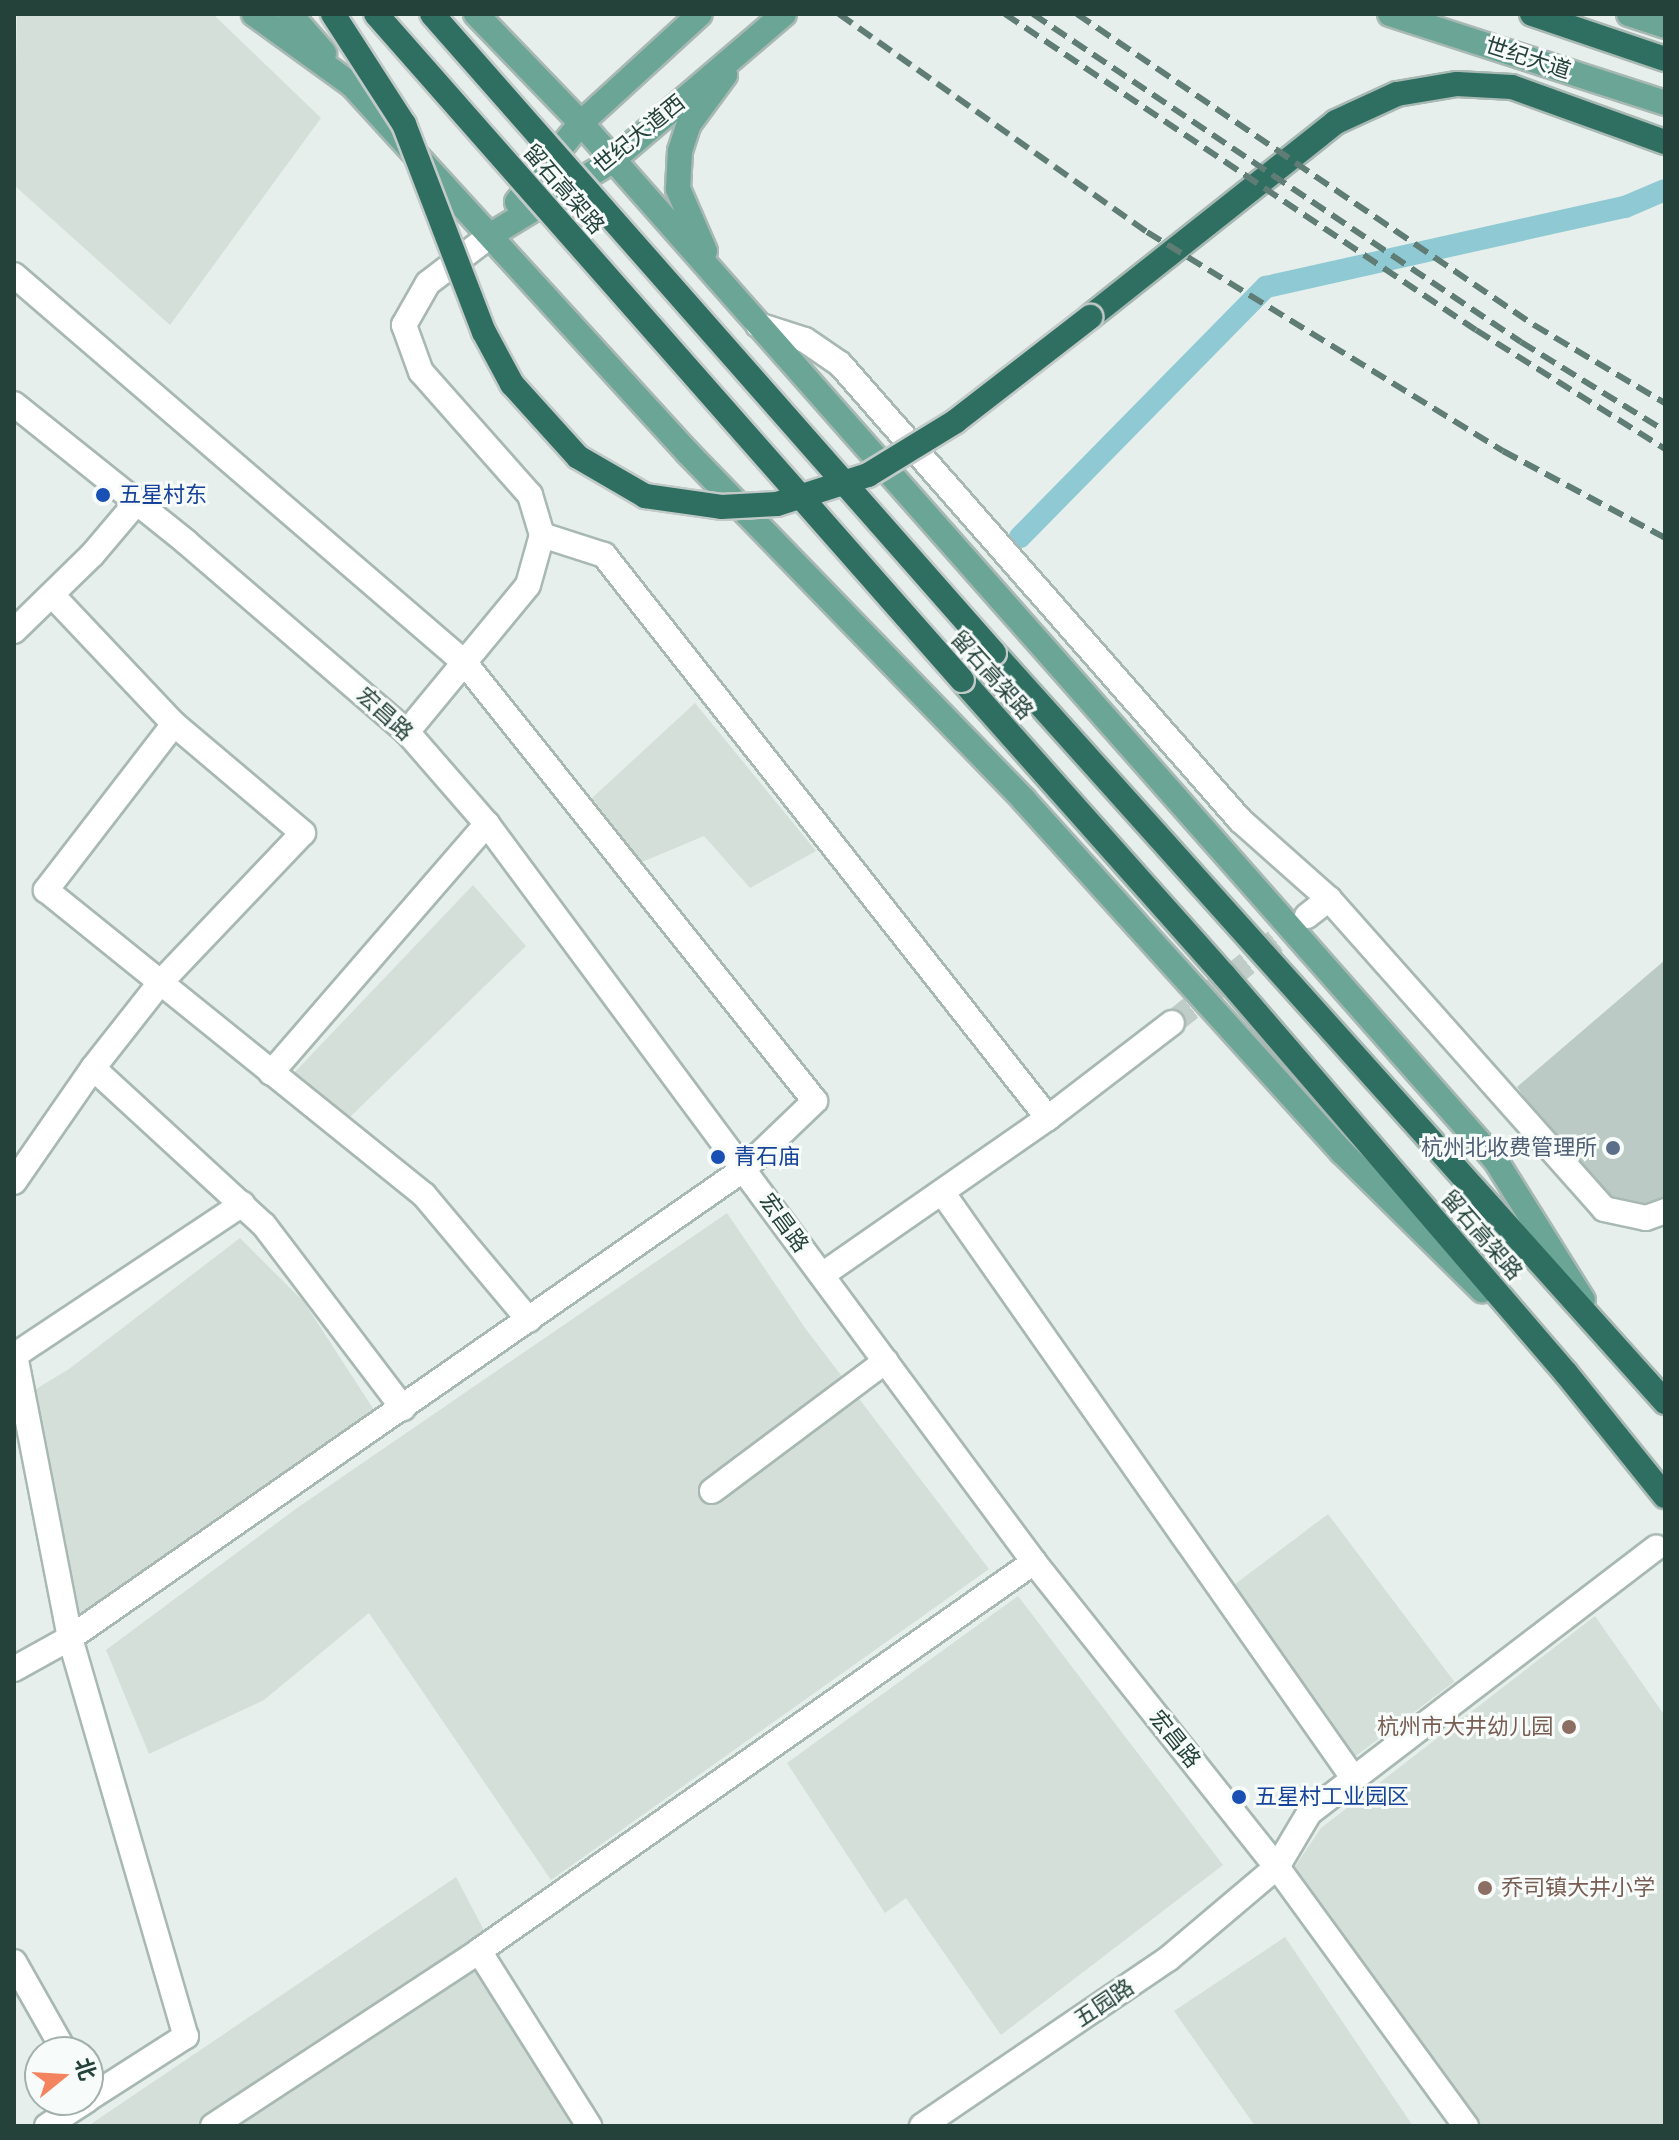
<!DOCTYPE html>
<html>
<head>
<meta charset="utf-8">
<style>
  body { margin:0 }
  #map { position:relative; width:1679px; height:2140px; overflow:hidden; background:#e6efeb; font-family:Rubik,"Noto Sans SC",sans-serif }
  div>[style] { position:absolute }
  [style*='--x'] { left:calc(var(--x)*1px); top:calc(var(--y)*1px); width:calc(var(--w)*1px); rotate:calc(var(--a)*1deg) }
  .built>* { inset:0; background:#d4dfda; transform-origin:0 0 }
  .canal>* { height:22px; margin:-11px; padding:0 11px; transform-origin:11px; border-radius:11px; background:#8ec9d4 }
  .building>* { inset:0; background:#bbcac4 }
  .minor-tunnel>* { height:24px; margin-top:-12px; transform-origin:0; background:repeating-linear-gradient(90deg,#bfccc8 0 24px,transparent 0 36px) }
  .roads { filter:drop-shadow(2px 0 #a8b8b2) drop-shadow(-2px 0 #a8b8b2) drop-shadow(0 2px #a8b8b2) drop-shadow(0 -2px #a8b8b2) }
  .minor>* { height:24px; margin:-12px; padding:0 12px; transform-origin:12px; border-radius:12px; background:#fff }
  .major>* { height:24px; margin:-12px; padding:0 12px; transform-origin:12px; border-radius:12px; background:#6aa596 }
  .highway>* { height:24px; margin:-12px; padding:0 12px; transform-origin:12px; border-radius:12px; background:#2f6f62 }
  .rail>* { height:6px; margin-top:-3px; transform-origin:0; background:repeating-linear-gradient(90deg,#5f7d75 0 16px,transparent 0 24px) }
  .bridges { filter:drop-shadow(2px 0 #c2cac8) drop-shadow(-2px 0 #c2cac8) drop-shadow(0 2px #c2cac8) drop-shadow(0 -2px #c2cac8) }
  .highway-bridge>* { height:24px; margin:-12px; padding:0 12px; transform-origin:12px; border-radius:12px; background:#2f6f62 }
  .dots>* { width:22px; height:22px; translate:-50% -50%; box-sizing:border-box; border:4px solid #f7fbf9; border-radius:50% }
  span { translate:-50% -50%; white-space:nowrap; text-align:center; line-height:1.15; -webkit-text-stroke:6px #f7fbf9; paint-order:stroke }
  .street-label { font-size:22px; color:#24423a }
  .transit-label { font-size:22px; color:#164399 }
  .left { translate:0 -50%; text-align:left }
  .service-label { font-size:22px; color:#4e5e75 }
  .right { translate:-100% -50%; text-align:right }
  .education-label { font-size:22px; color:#785e54 }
  .frame { position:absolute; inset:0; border:16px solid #24423a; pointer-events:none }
  .north { position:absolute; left:24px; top:2036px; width:80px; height:80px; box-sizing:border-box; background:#f7fbf9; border:2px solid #a3b1ad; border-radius:50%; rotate:72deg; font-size:22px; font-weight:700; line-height:32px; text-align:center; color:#24423a }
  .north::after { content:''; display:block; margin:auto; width:28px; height:36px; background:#f4845f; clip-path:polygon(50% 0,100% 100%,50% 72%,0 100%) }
</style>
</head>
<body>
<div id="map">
  <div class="built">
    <div style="clip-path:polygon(17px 14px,213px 14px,321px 118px,170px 325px,14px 185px)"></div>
    <div style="clip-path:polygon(695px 703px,816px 851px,750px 888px,704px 836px,642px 862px,592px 798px)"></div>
    <div style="clip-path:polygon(473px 885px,526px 946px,349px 1118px,292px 1075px)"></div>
    <div style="clip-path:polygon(727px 1213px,805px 1328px,989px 1569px,551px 1880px,369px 1613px,264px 1700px,149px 1754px,106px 1650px,297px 1508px)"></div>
    <div style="clip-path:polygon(240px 1238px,304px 1302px,374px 1410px,184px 1541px,70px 1638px,23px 1397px,69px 1369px)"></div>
    <div style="left:1328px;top:1514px;width:210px;height:132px;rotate:53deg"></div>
    <div style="clip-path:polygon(1018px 1596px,1223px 1865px,1001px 2035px,906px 1898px,885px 1913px,787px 1763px)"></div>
    <div style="clip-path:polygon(1595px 1616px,1665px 1716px,1665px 2126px,1478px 2126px,1292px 1871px,1321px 1828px)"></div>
    <div style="clip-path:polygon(456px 1877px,587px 2126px,88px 2126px)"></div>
    <div style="clip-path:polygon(1285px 1937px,1413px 2126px,1255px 2126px,1174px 2011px)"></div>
  </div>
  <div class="canal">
    <div style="--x:1020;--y:537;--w:351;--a:-45.5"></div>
    <div style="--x:1266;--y:287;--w:368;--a:-12.6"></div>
    <div style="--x:1625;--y:207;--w:43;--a:-23"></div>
  </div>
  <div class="building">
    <div style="clip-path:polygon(1665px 960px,1665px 1211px,1604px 1209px,1517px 1087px)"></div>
  </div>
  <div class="minor-tunnel">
    <div style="--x:1172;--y:1023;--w:172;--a:-38.4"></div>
  </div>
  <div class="roads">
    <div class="minor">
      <div style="--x:14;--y:275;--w:594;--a:40.7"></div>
      <div style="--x:464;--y:662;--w:562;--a:51.36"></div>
      <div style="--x:815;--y:1101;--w:98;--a:136.2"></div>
      <div style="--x:744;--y:1169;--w:821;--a:145.17"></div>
      <div style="--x:70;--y:1638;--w:415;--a:73.8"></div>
      <div style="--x:186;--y:2036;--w:117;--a:147.3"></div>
      <div style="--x:758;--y:325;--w:49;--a:17.7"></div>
      <div style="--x:805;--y:340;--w:42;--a:34.4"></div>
      <div style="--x:840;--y:364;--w:607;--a:48.74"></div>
      <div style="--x:1240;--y:820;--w:119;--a:41.6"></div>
      <div style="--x:1329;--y:899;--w:414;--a:48.4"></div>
      <div style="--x:1604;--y:1209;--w:43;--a:12.1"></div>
      <div style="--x:1646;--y:1218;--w:20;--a:-20"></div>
      <div style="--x:14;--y:404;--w:221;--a:38.7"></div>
      <div style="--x:186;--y:542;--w:291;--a:40.7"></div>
      <div style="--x:407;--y:732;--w:122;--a:49"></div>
      <div style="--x:487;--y:824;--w:919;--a:53.45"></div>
      <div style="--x:1034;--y:1562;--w:390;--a:51.5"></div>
      <div style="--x:1277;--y:1867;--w:321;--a:53.9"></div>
      <div style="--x:542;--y:535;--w:65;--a:17.9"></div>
      <div style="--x:604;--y:555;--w:717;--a:51.74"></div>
      <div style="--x:53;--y:596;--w:176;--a:46.6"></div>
      <div style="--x:174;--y:724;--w:210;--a:127.6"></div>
      <div style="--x:46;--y:890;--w:486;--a:38.9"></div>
      <div style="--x:424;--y:1195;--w:163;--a:50"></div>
      <div style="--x:14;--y:631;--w:109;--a:-44.3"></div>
      <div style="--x:92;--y:555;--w:70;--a:-49.7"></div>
      <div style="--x:407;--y:732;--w:190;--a:-50.5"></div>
      <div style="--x:528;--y:585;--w:52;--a:-74.4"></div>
      <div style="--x:542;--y:535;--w:42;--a:-106.7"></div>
      <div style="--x:530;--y:495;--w:164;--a:-131.5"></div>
      <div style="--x:421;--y:372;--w:50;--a:-109.9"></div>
      <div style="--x:404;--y:325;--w:48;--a:-60.3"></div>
      <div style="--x:428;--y:283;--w:79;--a:-37.3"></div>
      <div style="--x:1307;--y:916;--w:28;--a:-38"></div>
      <div style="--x:93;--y:1068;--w:232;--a:42.6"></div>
      <div style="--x:264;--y:1225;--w:230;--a:52.8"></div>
      <div style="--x:271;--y:1073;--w:330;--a:-49.1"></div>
      <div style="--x:14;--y:1182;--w:139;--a:-55.3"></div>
      <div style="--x:93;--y:1068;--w:108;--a:-51.8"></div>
      <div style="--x:160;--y:983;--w:207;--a:-46.4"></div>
      <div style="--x:303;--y:833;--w:169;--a:-139.8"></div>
      <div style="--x:942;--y:1192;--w:717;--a:54.94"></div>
      <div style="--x:822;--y:1275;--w:275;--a:-34.8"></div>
      <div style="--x:1048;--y:1118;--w:156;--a:-37.5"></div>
      <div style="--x:712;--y:1491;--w:217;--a:-36.8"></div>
      <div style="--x:14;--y:1669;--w:64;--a:-29"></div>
      <div style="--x:70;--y:1638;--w:288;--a:-101"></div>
      <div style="--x:15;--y:1355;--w:273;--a:-33.6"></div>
      <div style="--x:479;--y:1951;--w:678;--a:-35.03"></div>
      <div style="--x:14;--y:1962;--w:103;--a:60.5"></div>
      <div style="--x:47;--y:2126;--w:48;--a:-33"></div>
      <div style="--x:213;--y:2126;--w:318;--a:-33.3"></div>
      <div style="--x:479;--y:1951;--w:207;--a:57.8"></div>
      <div style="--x:922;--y:2126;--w:297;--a:-34.2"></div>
      <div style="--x:1168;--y:1959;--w:143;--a:-40.2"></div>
      <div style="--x:1277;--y:1867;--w:63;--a:-59.3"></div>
      <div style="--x:1309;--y:1813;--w:437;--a:-37.4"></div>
    </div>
    <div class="major">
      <div style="--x:254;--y:14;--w:121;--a:35.9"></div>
      <div style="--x:352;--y:85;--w:498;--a:47.6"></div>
      <div style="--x:688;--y:453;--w:483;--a:45.9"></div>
      <div style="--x:1024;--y:800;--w:474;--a:47.9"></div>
      <div style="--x:1342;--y:1152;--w:197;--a:44.6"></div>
      <div style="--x:290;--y:14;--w:52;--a:48.9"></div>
      <div style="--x:476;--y:14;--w:151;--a:46.1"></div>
      <div style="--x:581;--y:123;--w:1384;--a:48.6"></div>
      <div style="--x:1496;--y:1161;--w:164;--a:58"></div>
      <div style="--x:1390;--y:14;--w:289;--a:17.9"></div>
      <div style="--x:1629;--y:14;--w:38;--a:18"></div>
      <div style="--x:517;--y:202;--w:102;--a:-51"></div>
      <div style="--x:581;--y:123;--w:161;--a:-42.5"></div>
      <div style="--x:491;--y:235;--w:142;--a:-31.4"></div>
      <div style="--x:612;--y:161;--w:226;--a:-40.5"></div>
      <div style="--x:705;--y:251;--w:68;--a:-113.5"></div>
      <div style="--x:678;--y:189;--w:38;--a:-87"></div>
      <div style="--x:680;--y:151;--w:28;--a:-72"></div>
      <div style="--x:689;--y:124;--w:61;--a:-53.7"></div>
    </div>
    <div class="highway">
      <div style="--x:1532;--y:14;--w:140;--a:18.7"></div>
      <div style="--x:1090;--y:317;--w:314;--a:-38.4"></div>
      <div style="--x:1336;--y:122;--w:67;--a:-24.7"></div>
      <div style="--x:1397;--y:94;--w:61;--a:-9.5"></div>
      <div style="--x:1457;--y:84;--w:55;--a:3.1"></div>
      <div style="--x:1512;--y:87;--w:163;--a:19.8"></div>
      <div style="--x:994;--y:653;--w:1006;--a:48.14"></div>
      <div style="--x:962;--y:680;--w:395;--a:48.4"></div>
      <div style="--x:1224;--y:975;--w:525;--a:49.33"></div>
      <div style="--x:1566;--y:1373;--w:158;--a:51.2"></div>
    </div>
  </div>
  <div class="rail">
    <div style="--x:839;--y:14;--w:377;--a:35.3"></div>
    <div style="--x:1147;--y:232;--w:418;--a:31.6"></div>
    <div style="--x:1503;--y:451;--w:184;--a:28.2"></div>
    <div style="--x:1005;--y:14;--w:567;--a:33.86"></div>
    <div style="--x:1476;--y:330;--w:223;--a:32.2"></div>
    <div style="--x:1033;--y:14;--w:588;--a:33.91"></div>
    <div style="--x:1521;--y:342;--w:169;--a:31.7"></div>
    <div style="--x:1077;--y:14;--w:553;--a:34.24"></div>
    <div style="--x:1534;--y:325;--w:152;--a:30.8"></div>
  </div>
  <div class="bridges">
    <div class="highway-bridge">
      <div style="--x:333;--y:14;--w:131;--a:57.2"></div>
      <div style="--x:404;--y:124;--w:223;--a:69"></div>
      <div style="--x:484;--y:332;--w:59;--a:61.7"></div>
      <div style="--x:512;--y:384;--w:98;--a:47.9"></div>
      <div style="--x:578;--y:457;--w:78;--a:30.2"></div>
      <div style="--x:645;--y:496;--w:77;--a:8.2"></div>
      <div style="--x:721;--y:507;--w:56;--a:-3.1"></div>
      <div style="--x:777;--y:504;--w:96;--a:-17.7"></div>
      <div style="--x:868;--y:475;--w:103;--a:-31.5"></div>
      <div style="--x:956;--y:421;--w:170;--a:-37.8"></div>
      <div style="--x:376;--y:14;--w:887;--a:48.66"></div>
      <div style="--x:432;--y:14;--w:851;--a:48.67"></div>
    </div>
  </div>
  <div class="dots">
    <div style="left:103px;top:495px;background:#1a4fb4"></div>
    <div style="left:1613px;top:1148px;background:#5c6f8a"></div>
    <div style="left:718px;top:1157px;background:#1a4fb4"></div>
    <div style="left:1569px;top:1727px;background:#8d6e63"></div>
    <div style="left:1239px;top:1797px;background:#1a4fb4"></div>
    <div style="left:1485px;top:1888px;background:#8d6e63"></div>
  </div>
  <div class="street-label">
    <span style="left:1528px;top:58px;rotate:18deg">世纪大道</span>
    <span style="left:639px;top:134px;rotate:-39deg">世纪大道西</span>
    <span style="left:564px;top:189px;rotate:49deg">留石高架路</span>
    <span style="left:992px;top:675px;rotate:48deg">留石高架路</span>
    <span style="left:385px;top:714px;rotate:42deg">宏昌路</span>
    <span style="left:784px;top:1223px;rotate:54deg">宏昌路</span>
    <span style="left:1482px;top:1235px;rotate:49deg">留石高架路</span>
    <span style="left:1175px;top:1739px;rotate:51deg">宏昌路</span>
    <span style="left:1104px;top:2003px;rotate:-34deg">五园路</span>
  </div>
  <div class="transit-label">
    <span class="left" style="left:119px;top:495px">五星村东</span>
    <span class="left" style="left:734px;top:1157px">青石庙</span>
    <span class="left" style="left:1255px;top:1797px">五星村工业园区</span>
  </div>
  <div class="service-label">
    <span class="right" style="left:1597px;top:1148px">杭州北收费管理所</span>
  </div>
  <div class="education-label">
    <span class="right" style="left:1553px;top:1727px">杭州市大井幼儿园</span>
    <span class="left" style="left:1501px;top:1888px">乔司镇大井小学</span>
  </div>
  <div class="frame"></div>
  <div class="north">北</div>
</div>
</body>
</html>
